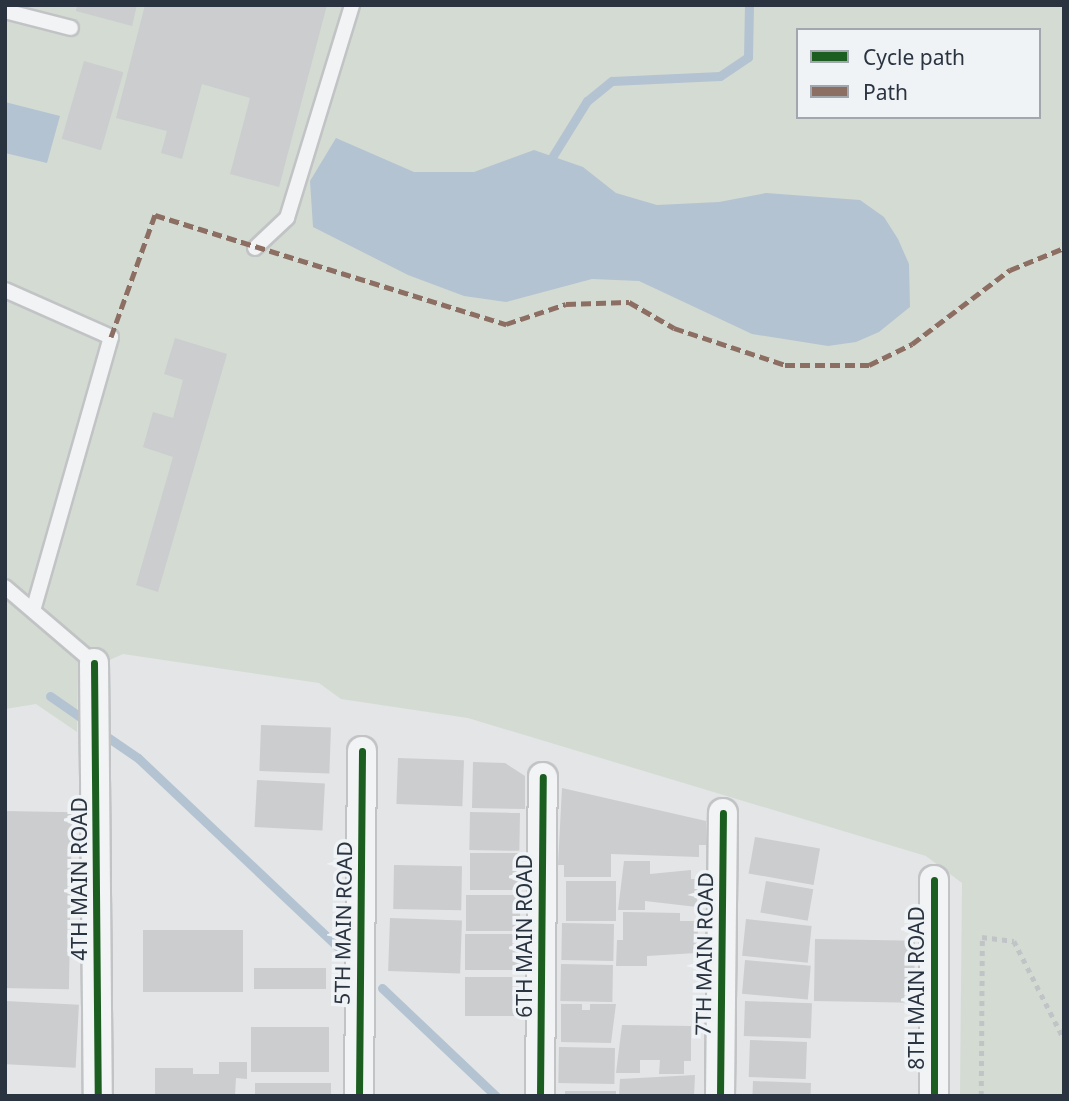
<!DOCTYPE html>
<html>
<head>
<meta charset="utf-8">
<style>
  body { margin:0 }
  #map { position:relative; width:1069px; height:1101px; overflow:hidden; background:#e3e5e7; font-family:"Noto Sans",sans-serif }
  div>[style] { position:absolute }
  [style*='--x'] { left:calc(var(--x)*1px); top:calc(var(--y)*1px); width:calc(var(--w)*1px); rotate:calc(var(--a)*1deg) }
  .green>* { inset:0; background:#d4dbd3 }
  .water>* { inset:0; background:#b3c3d1 }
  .stream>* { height:9px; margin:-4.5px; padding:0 4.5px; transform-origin:4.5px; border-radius:4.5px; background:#b3c3d1 }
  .building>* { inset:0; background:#cbcdcf; transform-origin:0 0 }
  .path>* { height:4.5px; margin-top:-2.25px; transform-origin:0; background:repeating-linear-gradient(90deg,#c1c4c6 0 5px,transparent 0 10px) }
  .roads { filter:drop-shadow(2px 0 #c1c3c5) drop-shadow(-2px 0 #c1c3c5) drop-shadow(0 2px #c1c3c5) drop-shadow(0 -2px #c1c3c5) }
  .lane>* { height:14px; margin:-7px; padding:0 7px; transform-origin:7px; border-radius:7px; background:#f1f3f4 }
  .street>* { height:28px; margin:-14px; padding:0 14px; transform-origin:14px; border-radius:14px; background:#f1f3f4 }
  .quiet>* { height:5px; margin-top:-2.5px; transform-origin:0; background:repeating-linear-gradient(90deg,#8d6e63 0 10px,transparent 0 15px) }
  .cycleway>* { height:7px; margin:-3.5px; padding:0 3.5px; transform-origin:3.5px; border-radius:3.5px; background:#1b5e20 }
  span { translate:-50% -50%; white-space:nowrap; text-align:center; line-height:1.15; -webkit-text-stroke:7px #f0f3f6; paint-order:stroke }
  .street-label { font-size:21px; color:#2a3440 }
  .frame { position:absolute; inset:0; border:7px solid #2a3440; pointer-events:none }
  .legend { position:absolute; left:796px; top:28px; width:245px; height:91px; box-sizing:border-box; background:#f0f3f6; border:2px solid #a1a7ad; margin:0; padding:9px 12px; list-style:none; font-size:21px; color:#2a3440 }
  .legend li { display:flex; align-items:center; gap:14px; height:35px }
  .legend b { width:35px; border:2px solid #a1a7ad }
</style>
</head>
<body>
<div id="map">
  <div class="green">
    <div style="clip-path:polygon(evenodd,5px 5px,1064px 5px,1064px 1096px,960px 1096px,962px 883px,926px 856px,468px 718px,341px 699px,319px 683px,123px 654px,78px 674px,77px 732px,36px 704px,5px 709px,5px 5px,798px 30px,1039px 30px,1039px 117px,798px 117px,798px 30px)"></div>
  </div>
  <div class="water">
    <div style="clip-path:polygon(5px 102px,60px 116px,47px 163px,5px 153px)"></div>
    <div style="clip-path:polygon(336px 138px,414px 172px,474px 172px,534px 150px,583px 167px,616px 193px,657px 205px,719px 202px,766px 193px,860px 200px,884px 217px,898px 239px,909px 264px,910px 307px,879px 332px,856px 342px,828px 346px,752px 334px,639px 281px,592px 279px,506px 302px,464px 296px,408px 275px,313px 227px,310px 181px)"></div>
  </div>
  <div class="stream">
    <div style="--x:546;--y:167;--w:78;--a:-58.2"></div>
    <div style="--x:587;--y:101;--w:32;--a:-39"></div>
    <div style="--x:612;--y:81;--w:108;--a:-2.7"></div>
    <div style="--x:720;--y:76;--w:34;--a:-34"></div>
    <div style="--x:748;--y:57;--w:52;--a:-88.9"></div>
    <div style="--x:50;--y:696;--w:47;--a:34.7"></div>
    <div style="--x:100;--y:732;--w:46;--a:34.4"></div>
    <div style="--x:138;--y:758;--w:274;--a:43.4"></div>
    <div style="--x:382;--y:988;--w:157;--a:43.5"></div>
  </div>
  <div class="building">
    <div style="clip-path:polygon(77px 5px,137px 5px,132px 26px,76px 11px)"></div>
    <div style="clip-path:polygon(145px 5px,327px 5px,279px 187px,230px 174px,250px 98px,202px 84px,182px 159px,161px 153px,167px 131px,116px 118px)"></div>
    <div style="left:84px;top:61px;width:41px;height:81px;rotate:16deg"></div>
    <div style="clip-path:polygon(175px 338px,227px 354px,158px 592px,136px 585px,173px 457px,143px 447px,153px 412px,173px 418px,183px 380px,164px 374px)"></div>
    <div style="left:261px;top:725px;width:70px;height:46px;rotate:2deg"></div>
    <div style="left:398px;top:758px;width:66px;height:46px;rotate:2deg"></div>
    <div style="clip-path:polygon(473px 762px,505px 763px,525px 776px,525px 809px,472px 808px)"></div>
    <div style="left:257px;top:780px;width:68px;height:47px;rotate:3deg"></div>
    <div style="clip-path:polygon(562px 788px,706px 821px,706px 845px,699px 845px,699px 857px,611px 854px,611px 877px,564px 877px,564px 865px,558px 865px)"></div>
    <div style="left:5px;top:811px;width:67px;height:177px;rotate:1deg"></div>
    <div style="left:470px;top:812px;width:50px;height:38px;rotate:1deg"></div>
    <div style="left:755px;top:837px;width:66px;height:37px;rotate:10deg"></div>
    <div style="left:470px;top:853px;width:49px;height:37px"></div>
    <div style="clip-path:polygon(624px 861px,650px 861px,650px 874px,691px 870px,691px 879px,697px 879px,697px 907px,645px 901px,645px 910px,618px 910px)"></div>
    <div style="left:394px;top:865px;width:68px;height:44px;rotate:1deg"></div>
    <div style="left:566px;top:881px;width:50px;height:40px"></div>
    <div style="left:766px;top:881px;width:48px;height:32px;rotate:10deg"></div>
    <div style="left:466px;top:895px;width:54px;height:36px"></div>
    <div style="clip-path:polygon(623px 912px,680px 913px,680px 921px,699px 921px,696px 953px,647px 956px,647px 966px,616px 966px,617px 940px,623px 940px)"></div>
    <div style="left:390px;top:918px;width:72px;height:53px;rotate:2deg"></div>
    <div style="left:746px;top:919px;width:66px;height:37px;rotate:6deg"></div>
    <div style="left:562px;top:923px;width:52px;height:37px;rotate:1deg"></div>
    <div style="left:143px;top:930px;width:100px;height:62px"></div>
    <div style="left:465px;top:934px;width:55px;height:36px"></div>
    <div style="left:815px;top:939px;width:100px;height:62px;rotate:1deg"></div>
    <div style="left:745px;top:960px;width:66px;height:34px;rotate:5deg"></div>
    <div style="left:561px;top:964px;width:52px;height:37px;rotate:1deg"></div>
    <div style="left:254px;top:968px;width:72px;height:21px"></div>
    <div style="left:465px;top:977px;width:54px;height:39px"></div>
    <div style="left:5px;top:1001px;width:74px;height:63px;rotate:3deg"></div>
    <div style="left:745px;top:1001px;width:67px;height:35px;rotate:2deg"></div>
    <div style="clip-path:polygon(561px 1004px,582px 1004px,582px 1010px,590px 1010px,590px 1004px,616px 1004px,611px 1043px,561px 1042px)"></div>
    <div style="clip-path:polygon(622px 1025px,691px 1026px,691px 1061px,684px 1061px,684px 1074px,659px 1074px,660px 1060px,640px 1060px,640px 1073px,616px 1073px)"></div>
    <div style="left:251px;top:1027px;width:78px;height:45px"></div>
    <div style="left:750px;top:1040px;width:57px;height:37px;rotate:2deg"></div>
    <div style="left:559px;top:1047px;width:56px;height:36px;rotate:1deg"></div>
    <div style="clip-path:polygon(219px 1062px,247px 1062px,247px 1079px,236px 1078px,235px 1096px,155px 1096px,155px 1068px,193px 1068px,193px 1074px,219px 1074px)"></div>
    <div style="clip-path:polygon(695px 1075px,694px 1096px,619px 1096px,620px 1079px)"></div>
    <div style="left:753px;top:1081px;width:58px;height:15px;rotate:2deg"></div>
    <div style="left:255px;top:1083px;width:76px;height:13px"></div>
    <div style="left:565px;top:1091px;width:51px;height:5px"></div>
  </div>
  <div class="path">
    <div style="--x:981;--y:1096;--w:159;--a:-89.6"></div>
    <div style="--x:982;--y:937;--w:32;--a:7"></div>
    <div style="--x:1014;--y:941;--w:110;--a:63"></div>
  </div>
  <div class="roads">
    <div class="lane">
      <div style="--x:5;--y:11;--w:68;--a:14.4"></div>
      <div style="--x:255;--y:248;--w:44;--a:-43.2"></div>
      <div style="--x:287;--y:218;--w:223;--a:-73"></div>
      <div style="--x:5;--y:290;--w:116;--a:23.9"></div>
      <div style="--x:111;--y:337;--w:284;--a:105.9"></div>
      <div style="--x:5;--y:587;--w:117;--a:40.5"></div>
    </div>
    <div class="street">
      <div style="--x:94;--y:663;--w:433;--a:89.5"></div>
      <div style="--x:934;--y:880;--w:216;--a:90"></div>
      <div style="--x:359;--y:1096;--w:345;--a:-89.5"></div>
      <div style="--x:540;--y:1096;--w:319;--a:-89.5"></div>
      <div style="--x:720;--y:1096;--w:283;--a:-89.4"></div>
    </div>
  </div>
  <div class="quiet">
    <div style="--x:111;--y:337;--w:130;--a:-70.2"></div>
    <div style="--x:155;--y:215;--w:368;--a:17.3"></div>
    <div style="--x:506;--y:324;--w:63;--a:-18.4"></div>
    <div style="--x:566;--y:304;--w:63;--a:-1.8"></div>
    <div style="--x:629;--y:302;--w:52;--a:30"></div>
    <div style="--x:674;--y:328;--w:117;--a:18.4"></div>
    <div style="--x:785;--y:365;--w:84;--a:0"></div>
    <div style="--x:869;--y:365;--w:48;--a:-26"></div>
    <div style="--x:912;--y:344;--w:123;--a:-37.1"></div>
    <div style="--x:1010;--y:270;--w:58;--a:-22.2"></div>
  </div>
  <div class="cycleway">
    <div style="--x:94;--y:663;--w:433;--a:89.5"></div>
    <div style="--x:934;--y:880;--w:216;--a:90"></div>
    <div style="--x:359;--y:1096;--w:345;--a:-89.5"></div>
    <div style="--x:540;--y:1096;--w:319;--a:-89.5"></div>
    <div style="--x:720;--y:1096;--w:283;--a:-89.4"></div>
  </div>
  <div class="street-label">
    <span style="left:79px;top:879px;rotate:-90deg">4TH MAIN ROAD</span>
    <span style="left:343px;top:923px;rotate:-89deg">5TH MAIN ROAD</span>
    <span style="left:524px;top:936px;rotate:-90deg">6TH MAIN ROAD</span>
    <span style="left:704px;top:954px;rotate:-89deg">7TH MAIN ROAD</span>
    <span style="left:916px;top:988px;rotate:-90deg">8TH MAIN ROAD</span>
  </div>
  <div class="frame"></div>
  <ul class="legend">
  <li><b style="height:9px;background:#1b5e20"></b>Cycle path</li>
  <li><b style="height:9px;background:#8d6e63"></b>Path</li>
  </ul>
</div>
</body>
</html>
